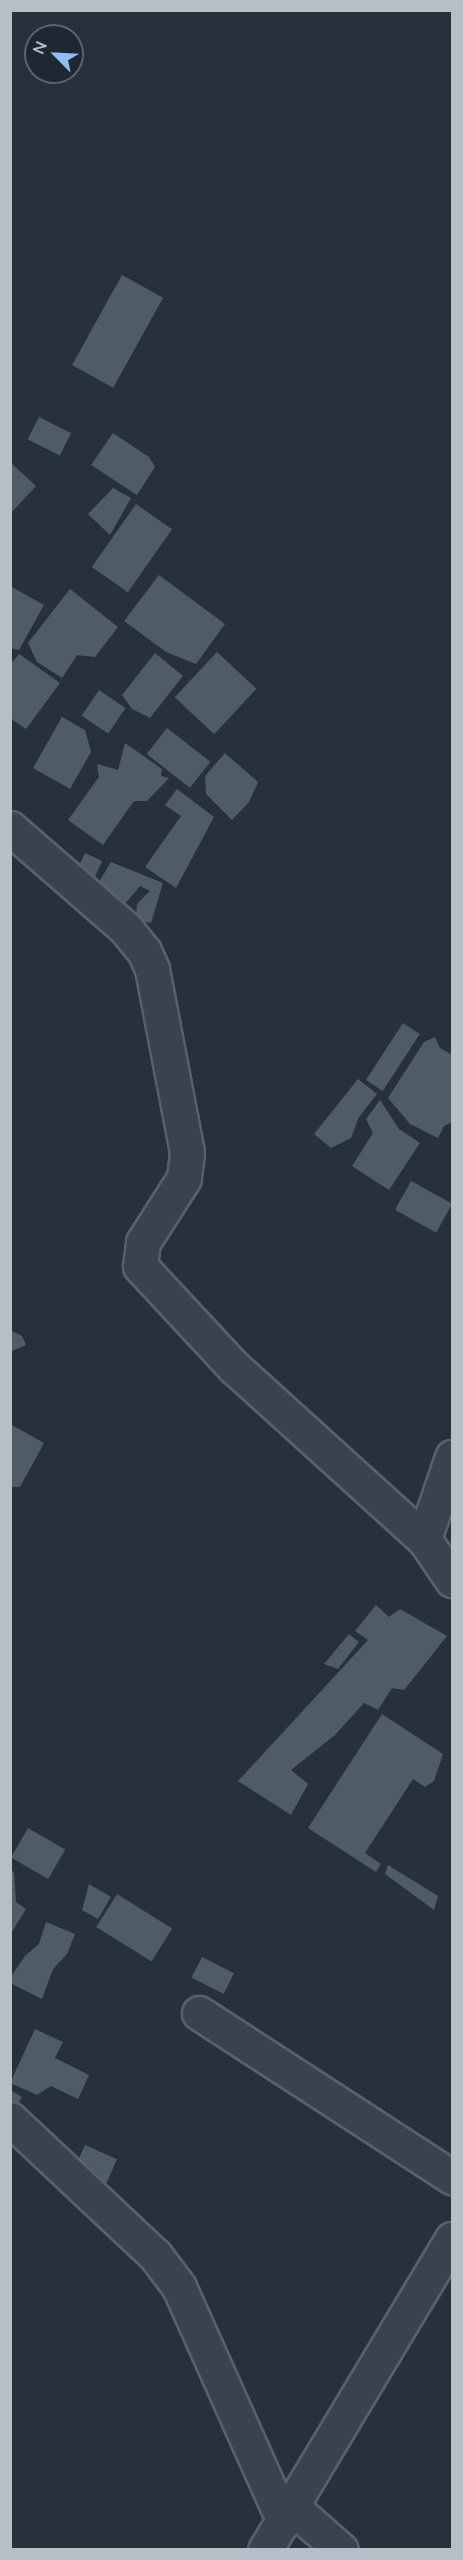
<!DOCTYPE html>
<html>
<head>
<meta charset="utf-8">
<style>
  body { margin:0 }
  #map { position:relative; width:463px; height:2560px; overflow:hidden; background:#26313d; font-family:Mulish,sans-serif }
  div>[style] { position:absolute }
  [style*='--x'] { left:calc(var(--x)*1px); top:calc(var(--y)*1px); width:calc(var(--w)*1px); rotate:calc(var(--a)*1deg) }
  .building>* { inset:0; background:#4f5c68; transform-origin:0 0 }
  .roads { filter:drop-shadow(2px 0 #58616b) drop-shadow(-2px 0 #58616b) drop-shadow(0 2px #58616b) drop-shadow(0 -2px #58616b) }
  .minor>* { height:33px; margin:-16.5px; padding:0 16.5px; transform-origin:16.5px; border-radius:16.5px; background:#3a434d }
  span { translate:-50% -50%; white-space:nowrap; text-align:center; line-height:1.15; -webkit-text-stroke:4.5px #1e2832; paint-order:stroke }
  .frame { position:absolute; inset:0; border:12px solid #b6bec8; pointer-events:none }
  .north { position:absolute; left:24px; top:24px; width:60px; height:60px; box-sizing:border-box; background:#1e2832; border:2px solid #5b646e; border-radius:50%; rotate:294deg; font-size:16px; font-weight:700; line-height:24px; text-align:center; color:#b6bec8 }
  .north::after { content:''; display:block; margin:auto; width:21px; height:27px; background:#91bdf2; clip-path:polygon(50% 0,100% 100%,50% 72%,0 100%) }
</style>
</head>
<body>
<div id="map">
  <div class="building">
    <div style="left:122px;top:275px;width:47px;height:103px;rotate:29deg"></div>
    <div style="left:39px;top:417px;width:36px;height:25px;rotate:27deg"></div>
    <div style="clip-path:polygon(113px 433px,149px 457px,155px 467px,137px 495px,91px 465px)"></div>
    <div style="clip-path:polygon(10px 462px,36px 486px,10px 514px)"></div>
    <div style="clip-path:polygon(113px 488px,131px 498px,110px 535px,88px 514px)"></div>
    <div style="left:136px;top:504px;width:44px;height:77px;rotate:35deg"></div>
    <div style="clip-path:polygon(159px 575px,225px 624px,196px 664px,166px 652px,124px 621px)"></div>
    <div style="clip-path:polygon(10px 586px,44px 605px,19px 650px,10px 648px)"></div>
    <div style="clip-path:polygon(70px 589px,118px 627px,95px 657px,77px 655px,62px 678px,37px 662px,28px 643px)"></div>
    <div style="left:217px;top:652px;width:54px;height:62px;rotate:43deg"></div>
    <div style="clip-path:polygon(155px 653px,183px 676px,150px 718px,132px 709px,122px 695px)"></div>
    <div style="clip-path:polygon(19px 654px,60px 683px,26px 729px,10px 718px,10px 665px)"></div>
    <div style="left:99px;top:690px;width:32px;height:31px;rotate:34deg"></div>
    <div style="clip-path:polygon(62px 717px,85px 730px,91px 752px,70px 789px,33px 768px)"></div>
    <div style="left:167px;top:728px;width:55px;height:33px;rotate:38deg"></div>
    <div style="clip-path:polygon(125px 743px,162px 769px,161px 776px,169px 778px,147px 801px,134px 801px,103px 845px,68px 820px,99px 777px,97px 764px,118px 770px)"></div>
    <div style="clip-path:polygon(225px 753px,258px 782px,249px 802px,232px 820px,206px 794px,205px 776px)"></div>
    <div style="clip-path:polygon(177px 789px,214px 817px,176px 888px,145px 867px,181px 816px,165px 805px)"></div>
    <div style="left:85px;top:853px;width:19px;height:25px;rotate:25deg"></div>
    <div style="clip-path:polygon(111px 862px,163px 883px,151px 923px,136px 919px,137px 904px,150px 891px,140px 886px,124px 905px,97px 885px)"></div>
    <div style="left:403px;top:1023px;width:20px;height:68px;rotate:33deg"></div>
    <div style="clip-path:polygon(435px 1037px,440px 1048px,452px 1055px,452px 1122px,444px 1126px,438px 1138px,410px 1124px,388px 1098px,424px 1042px)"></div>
    <div style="clip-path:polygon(358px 1079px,377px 1094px,359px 1117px,351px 1138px,331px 1148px,314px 1134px)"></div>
    <div style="clip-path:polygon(380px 1100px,399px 1129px,420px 1143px,389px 1190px,352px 1166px,373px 1133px,366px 1119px)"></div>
    <div style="left:411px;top:1181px;width:47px;height:33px;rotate:29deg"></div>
    <div style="clip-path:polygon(10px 1330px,22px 1336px,26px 1345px,10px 1352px)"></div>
    <div style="clip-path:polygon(10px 1424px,44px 1443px,20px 1487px,10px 1487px)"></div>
    <div style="clip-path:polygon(376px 1605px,389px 1617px,400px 1609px,447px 1636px,404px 1690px,392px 1688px,378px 1710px,364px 1703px,335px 1735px,291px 1770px,308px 1784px,291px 1815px,238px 1781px,368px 1640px,355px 1631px)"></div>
    <div style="clip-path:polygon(349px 1634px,359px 1642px,338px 1669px,324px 1664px)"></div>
    <div style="clip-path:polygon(382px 1714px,443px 1754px,434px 1781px,425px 1787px,413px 1779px,365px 1853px,381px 1864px,376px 1872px,308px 1828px)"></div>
    <div style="left:28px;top:1828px;width:43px;height:34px;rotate:30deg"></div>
    <div style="clip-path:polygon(388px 1865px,438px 1896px,434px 1910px,385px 1874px)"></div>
    <div style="clip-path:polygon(10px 1870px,14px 1872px,16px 1902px,26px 1909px,10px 1935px)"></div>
    <div style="clip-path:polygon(89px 1884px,111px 1897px,98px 1919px,82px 1910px)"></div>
    <div style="left:117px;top:1894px;width:65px;height:39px;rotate:32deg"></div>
    <div style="clip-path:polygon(46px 1922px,75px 1934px,67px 1954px,53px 1969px,42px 1999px,10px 1983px,10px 1978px,25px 1956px,39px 1944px)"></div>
    <div style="left:202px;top:1957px;width:36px;height:23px;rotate:27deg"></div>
    <div style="clip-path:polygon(35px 2029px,63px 2042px,55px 2058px,89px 2075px,78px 2099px,51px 2086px,37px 2095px,10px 2083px)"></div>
    <div style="clip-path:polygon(10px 2090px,22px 2097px,13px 2113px,10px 2110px)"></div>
    <div style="left:85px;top:2145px;width:35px;height:26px;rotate:24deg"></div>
  </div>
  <div class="roads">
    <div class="minor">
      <div style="--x:10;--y:828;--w:154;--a:41"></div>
      <div style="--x:126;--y:929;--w:28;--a:51"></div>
      <div style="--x:144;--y:951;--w:20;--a:66"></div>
      <div style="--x:152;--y:969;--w:187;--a:79.2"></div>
      <div style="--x:187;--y:1153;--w:25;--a:97"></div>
      <div style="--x:184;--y:1178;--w:76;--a:122.6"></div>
      <div style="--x:143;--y:1242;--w:24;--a:97"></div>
      <div style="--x:140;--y:1266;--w:138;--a:47.1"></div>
      <div style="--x:234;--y:1367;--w:256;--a:42.2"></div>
      <div style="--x:424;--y:1539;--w:50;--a:55.7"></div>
      <div style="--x:424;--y:1539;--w:87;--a:-71.1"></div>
      <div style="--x:199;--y:2013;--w:302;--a:33"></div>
      <div style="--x:10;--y:2119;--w:199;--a:43.2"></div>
      <div style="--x:155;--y:2255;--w:40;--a:53"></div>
      <div style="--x:179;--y:2287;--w:257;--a:65.9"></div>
      <div style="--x:292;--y:2507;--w:65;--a:41.3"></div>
      <div style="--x:265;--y:2550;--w:363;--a:-59"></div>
    </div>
  </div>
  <div class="frame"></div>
  <div class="north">N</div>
</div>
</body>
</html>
